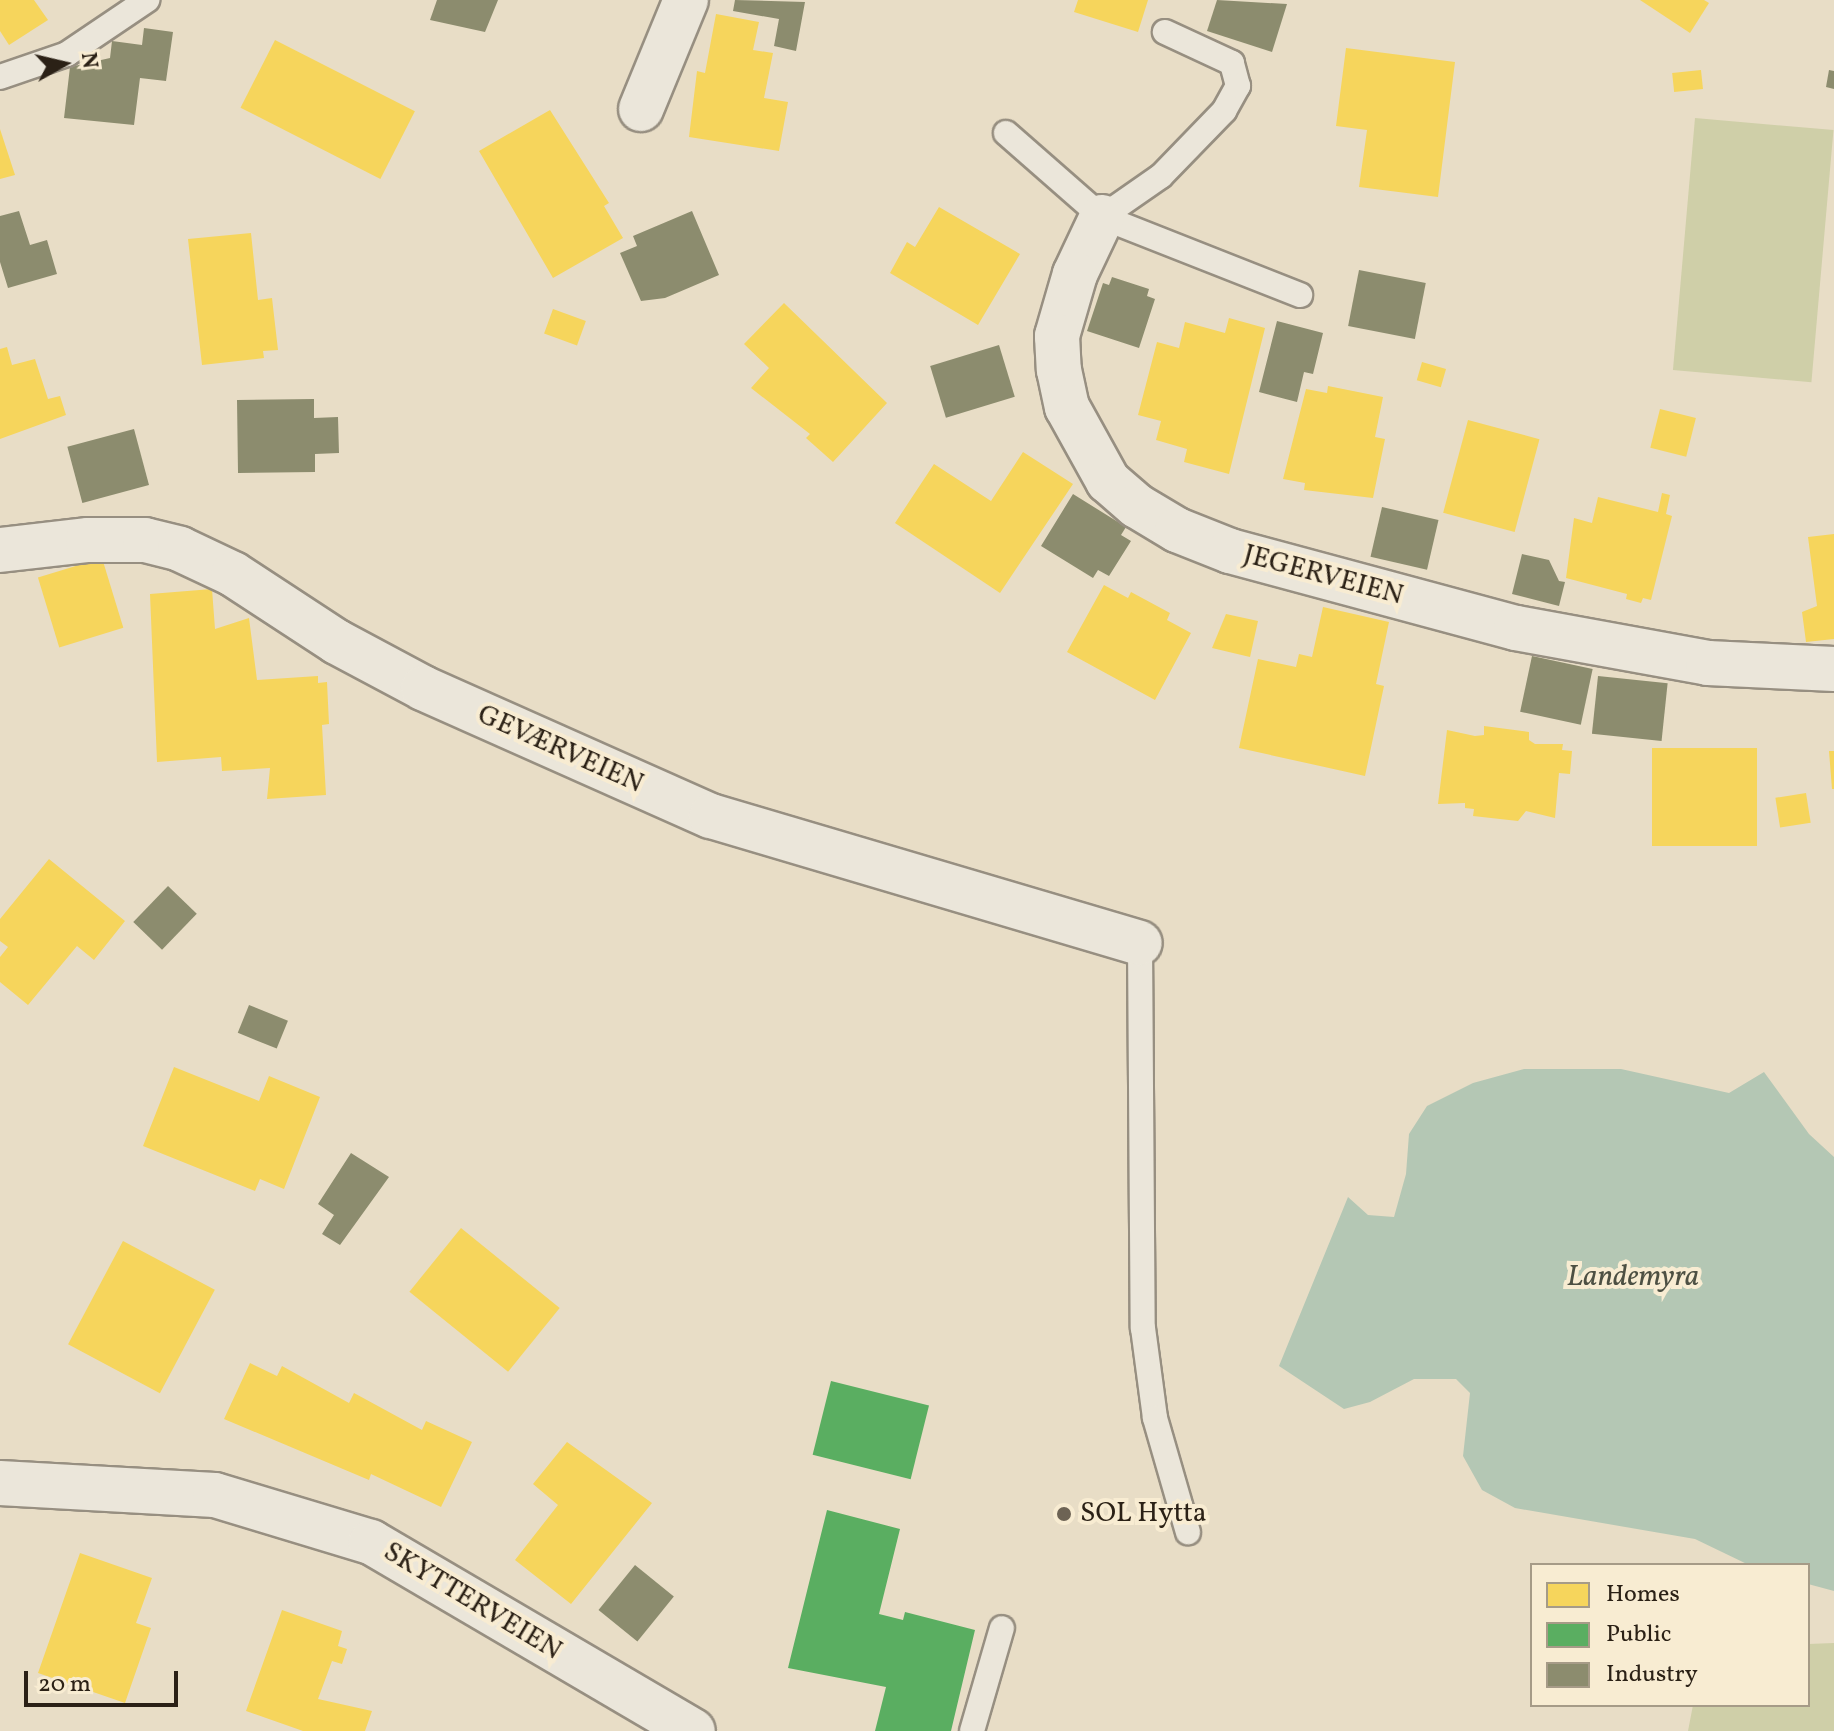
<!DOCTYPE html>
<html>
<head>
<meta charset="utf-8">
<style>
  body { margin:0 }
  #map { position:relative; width:1834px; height:1731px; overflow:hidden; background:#e8ddc6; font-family:Vollkorn,serif }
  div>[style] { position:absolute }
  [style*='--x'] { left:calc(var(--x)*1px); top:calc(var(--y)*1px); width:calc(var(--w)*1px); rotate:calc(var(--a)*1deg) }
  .green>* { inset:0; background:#cfcfa8; transform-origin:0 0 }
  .water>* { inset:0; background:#b4c7b4 }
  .homes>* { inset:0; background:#f6d55c; transform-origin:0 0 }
  .public>* { inset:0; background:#5aae61; transform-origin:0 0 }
  .industry>* { inset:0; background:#8c8c6e; transform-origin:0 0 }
  .roads { filter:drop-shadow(2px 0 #978f81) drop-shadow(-2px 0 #978f81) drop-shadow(0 2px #978f81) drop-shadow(0 -2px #978f81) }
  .lane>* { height:24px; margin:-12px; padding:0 12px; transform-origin:12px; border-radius:12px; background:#ebe6da }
  .street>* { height:44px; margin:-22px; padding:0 22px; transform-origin:22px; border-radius:22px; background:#ebe6da }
  .dots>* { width:22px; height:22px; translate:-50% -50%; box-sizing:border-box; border:4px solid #f8ecd2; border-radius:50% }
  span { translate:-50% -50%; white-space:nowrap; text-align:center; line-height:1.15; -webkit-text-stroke:8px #f8ecd2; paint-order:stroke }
  .street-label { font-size:28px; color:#2b2116 }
  .poi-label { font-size:28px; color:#2b2116 }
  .left { translate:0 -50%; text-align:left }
  .water-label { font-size:30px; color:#4d5043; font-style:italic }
  .legend { position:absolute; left:1530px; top:1563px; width:280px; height:144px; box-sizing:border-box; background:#f8ecd2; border:2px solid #a69b87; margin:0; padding:10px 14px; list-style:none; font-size:24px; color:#2b2116 }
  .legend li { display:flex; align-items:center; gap:16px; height:40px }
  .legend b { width:40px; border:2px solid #a69b87 }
  .north { position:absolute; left:24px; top:24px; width:80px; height:80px; -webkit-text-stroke:6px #f8ecd2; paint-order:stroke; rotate:82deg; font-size:22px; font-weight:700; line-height:32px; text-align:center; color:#2b2116 }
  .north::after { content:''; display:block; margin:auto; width:28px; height:36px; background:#2b2116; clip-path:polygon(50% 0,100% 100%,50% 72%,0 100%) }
  .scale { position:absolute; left:24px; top:1671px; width:154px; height:36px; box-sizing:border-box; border:4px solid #2b2116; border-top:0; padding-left:10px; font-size:24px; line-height:28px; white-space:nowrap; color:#2b2116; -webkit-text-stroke:6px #f8ecd2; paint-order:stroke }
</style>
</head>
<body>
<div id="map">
  <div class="green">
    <div style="left:1695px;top:118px;width:139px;height:253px;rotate:5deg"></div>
    <div style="clip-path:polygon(1834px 1643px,1834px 1731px,1688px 1731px,1693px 1705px,1808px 1705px,1808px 1644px)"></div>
  </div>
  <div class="water">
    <div style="clip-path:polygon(1524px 1069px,1621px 1069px,1729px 1093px,1764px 1072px,1809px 1134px,1834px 1157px,1834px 1591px,1808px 1584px,1808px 1565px,1749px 1565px,1695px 1539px,1515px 1508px,1482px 1490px,1463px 1456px,1470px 1393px,1456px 1379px,1414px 1379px,1370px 1402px,1344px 1409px,1279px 1366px,1348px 1197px,1368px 1215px,1394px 1217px,1406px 1174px,1409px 1134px,1427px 1106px,1473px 1083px)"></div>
  </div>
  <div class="homes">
    <div style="clip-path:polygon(0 0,34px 0,48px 20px,9px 45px,0 31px)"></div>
    <div style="clip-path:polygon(1078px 0,1148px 0,1138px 32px,1074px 12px)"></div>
    <div style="clip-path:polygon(1640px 0,1704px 0,1709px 3px,1690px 33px)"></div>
    <div style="clip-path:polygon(716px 14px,759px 22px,753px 50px,773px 53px,764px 98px,788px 102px,779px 151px,689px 137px,697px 71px,705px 73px)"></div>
    <div style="left:275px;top:40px;width:157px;height:76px;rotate:27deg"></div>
    <div style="clip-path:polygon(1346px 48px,1455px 62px,1438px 197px,1359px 187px,1367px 130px,1336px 126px)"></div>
    <div style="left:1701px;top:70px;width:19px;height:29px;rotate:84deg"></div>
    <div style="clip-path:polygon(550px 110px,609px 203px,604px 206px,623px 238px,553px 278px,479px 151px)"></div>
    <div style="clip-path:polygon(0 129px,15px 175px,0 179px)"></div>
    <div style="clip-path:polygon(939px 207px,1020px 254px,978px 325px,890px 273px,907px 242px,915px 247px)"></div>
    <div style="clip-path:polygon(251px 233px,258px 300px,272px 298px,278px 350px,263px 351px,264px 358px,202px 365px,188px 239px)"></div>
    <div style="clip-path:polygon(784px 303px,887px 403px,833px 462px,806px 438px,810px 434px,751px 388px,769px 368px,744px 344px)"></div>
    <div style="left:553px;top:309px;width:35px;height:26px;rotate:20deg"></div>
    <div style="clip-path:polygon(1229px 318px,1265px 328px,1229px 474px,1184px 462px,1187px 449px,1156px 440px,1161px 421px,1138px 415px,1157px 342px,1179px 348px,1185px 322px,1225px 333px)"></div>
    <div style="clip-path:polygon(7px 347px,12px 365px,35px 359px,48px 399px,60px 396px,66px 415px,0 439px,0 349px)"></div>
    <div style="left:1422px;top:362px;width:25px;height:19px;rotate:16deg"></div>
    <div style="clip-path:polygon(1328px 386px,1383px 397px,1375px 437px,1385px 439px,1373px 498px,1304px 490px,1305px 483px,1283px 479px,1306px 389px,1327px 393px)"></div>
    <div style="left:1660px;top:409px;width:37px;height:40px;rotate:14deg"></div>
    <div style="left:1468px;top:420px;width:74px;height:96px;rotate:15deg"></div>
    <div style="clip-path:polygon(1023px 452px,1073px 484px,1000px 593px,895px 523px,934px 464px,991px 501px)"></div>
    <div style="clip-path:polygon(1662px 493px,1670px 495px,1666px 514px,1672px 516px,1651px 600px,1643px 598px,1641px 603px,1626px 599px,1627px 594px,1566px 578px,1574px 518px,1592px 523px,1598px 497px,1658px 512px)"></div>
    <div style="clip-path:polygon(1834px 534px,1834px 639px,1806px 642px,1802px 612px,1817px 606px,1808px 537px)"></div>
    <div style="left:102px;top:558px;width:73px;height:67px;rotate:73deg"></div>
    <div style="clip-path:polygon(1104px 585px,1128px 598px,1131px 592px,1170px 613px,1167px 620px,1191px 633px,1155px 700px,1067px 652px)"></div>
    <div style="clip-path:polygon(212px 589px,215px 629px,249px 618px,257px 680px,318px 676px,318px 683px,327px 682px,329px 724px,322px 725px,326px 795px,267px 799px,270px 768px,222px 771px,221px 757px,157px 762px,150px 594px)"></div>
    <div style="clip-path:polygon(1323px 607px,1389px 622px,1376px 684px,1384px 686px,1365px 776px,1239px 748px,1258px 659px,1296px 667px,1299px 654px,1312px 657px)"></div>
    <div style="clip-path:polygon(1226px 614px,1258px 621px,1250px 657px,1212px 648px)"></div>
    <div style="clip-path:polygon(1484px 726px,1529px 732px,1529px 740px,1535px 744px,1563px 744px,1562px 750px,1572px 751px,1570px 774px,1559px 773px,1555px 818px,1526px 811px,1518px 821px,1473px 816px,1474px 809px,1465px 808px,1465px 803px,1438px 804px,1447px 730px,1475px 736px,1484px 735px)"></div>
    <div style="left:1652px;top:748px;width:105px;height:98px"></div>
    <div style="clip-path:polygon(1829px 751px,1834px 751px,1834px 789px,1832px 789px)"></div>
    <div style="left:1806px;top:793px;width:30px;height:31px;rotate:81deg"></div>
    <div style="clip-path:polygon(49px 859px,125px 921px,94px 960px,77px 946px,28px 1005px,0 982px,0 957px,8px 947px,0 941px,0 919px)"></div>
    <div style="clip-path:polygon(174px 1067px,259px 1101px,269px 1076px,320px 1097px,284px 1189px,260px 1179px,255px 1191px,143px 1146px)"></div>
    <div style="left:461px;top:1228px;width:127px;height:82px;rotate:39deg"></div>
    <div style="left:123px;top:1241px;width:104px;height:117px;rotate:28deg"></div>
    <div style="clip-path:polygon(250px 1363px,277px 1376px,282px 1366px,349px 1403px,354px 1393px,422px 1430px,426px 1421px,472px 1442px,441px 1507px,371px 1474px,369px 1480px,224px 1419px)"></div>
    <div style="clip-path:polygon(567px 1442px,652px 1503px,571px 1604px,515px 1560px,558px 1505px,533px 1484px)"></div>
    <div style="clip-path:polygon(80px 1553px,152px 1578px,136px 1623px,151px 1628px,125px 1703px,38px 1673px)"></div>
    <div style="clip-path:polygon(282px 1610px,342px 1631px,338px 1646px,347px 1649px,342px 1664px,332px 1661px,318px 1699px,372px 1711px,365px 1731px,303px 1731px,246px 1711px)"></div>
  </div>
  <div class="public">
    <div style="left:831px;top:1381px;width:101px;height:76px;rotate:14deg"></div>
    <div style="clip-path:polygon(827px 1510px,900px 1529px,879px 1614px,903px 1620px,905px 1612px,975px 1630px,951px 1731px,875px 1731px,886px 1687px,788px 1668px)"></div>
  </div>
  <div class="industry">
    <div style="clip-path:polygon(437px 0,498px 0,485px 32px,430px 20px)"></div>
    <div style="clip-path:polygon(735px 0,805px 2px,796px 51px,774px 46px,779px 19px,733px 11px)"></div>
    <div style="clip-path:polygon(1217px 0,1287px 4px,1272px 52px,1207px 31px)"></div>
    <div style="clip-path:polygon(144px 28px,173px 32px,166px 81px,140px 78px,134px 125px,64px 118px,70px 67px,110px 58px,112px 41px,142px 45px)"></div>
    <div style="clip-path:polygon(1829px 70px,1834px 71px,1834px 89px,1826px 87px)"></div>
    <div style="clip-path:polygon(19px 211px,30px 245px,47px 240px,57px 274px,8px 288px,0 262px,0 216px)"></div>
    <div style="clip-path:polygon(692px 211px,719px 275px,665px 298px,641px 301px,620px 253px,637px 246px,633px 236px)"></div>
    <div style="left:1359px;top:270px;width:68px;height:57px;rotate:11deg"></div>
    <div style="clip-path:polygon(1112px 277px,1149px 289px,1147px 296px,1155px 299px,1139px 348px,1087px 331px,1103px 283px,1109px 285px)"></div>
    <div style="clip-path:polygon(1277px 321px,1323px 333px,1313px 374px,1304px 372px,1297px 402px,1259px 392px)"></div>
    <div style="left:999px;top:345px;width:54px;height:72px;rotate:73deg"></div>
    <div style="clip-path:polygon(314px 399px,314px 418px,338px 417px,339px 453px,315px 454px,315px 472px,238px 473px,237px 400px)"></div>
    <div style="left:134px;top:429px;width:58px;height:69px;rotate:75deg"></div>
    <div style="clip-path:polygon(1073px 494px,1126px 527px,1121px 535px,1131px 541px,1109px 576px,1098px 570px,1093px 578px,1041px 546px)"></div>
    <div style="left:1382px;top:507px;width:58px;height:51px;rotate:13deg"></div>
    <div style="clip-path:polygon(1522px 554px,1549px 560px,1559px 581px,1565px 582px,1559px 606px,1512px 594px)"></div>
    <div style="left:1532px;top:656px;width:62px;height:57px;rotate:12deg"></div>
    <div style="left:1598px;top:676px;width:70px;height:58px;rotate:6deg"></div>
    <div style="left:168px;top:886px;width:40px;height:50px;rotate:44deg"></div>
    <div style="left:249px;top:1005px;width:42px;height:30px;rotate:22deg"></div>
    <div style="clip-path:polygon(351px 1153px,389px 1177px,340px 1245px,322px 1234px,334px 1215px,318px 1204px)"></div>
    <div style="left:635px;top:1565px;width:50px;height:58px;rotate:39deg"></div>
  </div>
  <div class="roads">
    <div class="lane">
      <div style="--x:0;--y:77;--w:71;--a:-18.9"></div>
      <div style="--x:67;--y:54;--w:97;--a:-34"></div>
      <div style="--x:1006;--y:133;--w:128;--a:41.2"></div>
      <div style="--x:1102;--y:217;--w:213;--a:21.5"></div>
      <div style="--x:1102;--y:217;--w:72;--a:-34.8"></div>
      <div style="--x:1161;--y:176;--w:91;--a:-45.9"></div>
      <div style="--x:1224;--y:111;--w:29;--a:-61"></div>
      <div style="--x:1238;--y:86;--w:24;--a:-105"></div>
      <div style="--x:1232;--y:63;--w:74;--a:-155.2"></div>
      <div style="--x:1140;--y:943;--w:385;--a:89.6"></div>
      <div style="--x:1143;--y:1328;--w:91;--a:82.4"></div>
      <div style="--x:1155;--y:1418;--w:119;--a:73.9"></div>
      <div style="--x:972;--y:1731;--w:107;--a:-73.8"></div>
    </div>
    <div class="street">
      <div style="--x:641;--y:109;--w:118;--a:-67.6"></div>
      <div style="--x:1102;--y:217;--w:63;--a:115.3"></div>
      <div style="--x:1075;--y:274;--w:65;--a:106.2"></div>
      <div style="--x:1057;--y:336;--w:34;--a:87"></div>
      <div style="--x:1059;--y:370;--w:38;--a:78"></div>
      <div style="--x:1067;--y:407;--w:85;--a:61"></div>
      <div style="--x:1108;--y:481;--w:38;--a:41"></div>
      <div style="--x:1137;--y:506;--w:47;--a:31"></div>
      <div style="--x:1177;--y:530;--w:57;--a:21.6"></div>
      <div style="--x:1230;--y:551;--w:296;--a:15.1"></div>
      <div style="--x:1516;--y:628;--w:195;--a:10.3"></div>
      <div style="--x:1708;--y:663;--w:126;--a:2.7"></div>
      <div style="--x:0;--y:550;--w:89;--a:-6.5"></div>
      <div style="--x:88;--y:540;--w:57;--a:0"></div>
      <div style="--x:145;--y:540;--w:36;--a:14"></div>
      <div style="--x:180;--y:549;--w:59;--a:25.3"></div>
      <div style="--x:233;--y:574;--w:124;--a:33.2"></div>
      <div style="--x:337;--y:642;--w:98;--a:28.1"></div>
      <div style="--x:423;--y:688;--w:315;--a:24"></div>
      <div style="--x:711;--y:816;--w:447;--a:16.5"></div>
      <div style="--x:0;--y:1483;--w:215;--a:3.2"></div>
      <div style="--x:215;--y:1495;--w:163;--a:16.8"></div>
      <div style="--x:371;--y:1542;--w:373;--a:30.4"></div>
    </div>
  </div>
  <div class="dots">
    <div style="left:1064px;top:1514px;background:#6d6354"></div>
  </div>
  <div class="street-label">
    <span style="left:1323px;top:576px;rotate:15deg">JEGERVEIEN</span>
    <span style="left:560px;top:750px;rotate:24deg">GEVÆRVEIEN</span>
    <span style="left:472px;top:1602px;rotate:31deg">SKYTTERVEIEN</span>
  </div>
  <div class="poi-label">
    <span class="left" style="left:1080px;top:1514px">SOL Hytta</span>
  </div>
  <div class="water-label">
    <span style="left:1633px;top:1277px">Landemyra</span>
  </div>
  <ul class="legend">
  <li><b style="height:22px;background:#f6d55c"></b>Homes</li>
  <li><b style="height:22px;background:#5aae61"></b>Public</li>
  <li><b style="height:22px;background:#8c8c6e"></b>Industry</li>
  </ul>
  <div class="north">N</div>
  <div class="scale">20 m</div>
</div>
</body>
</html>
